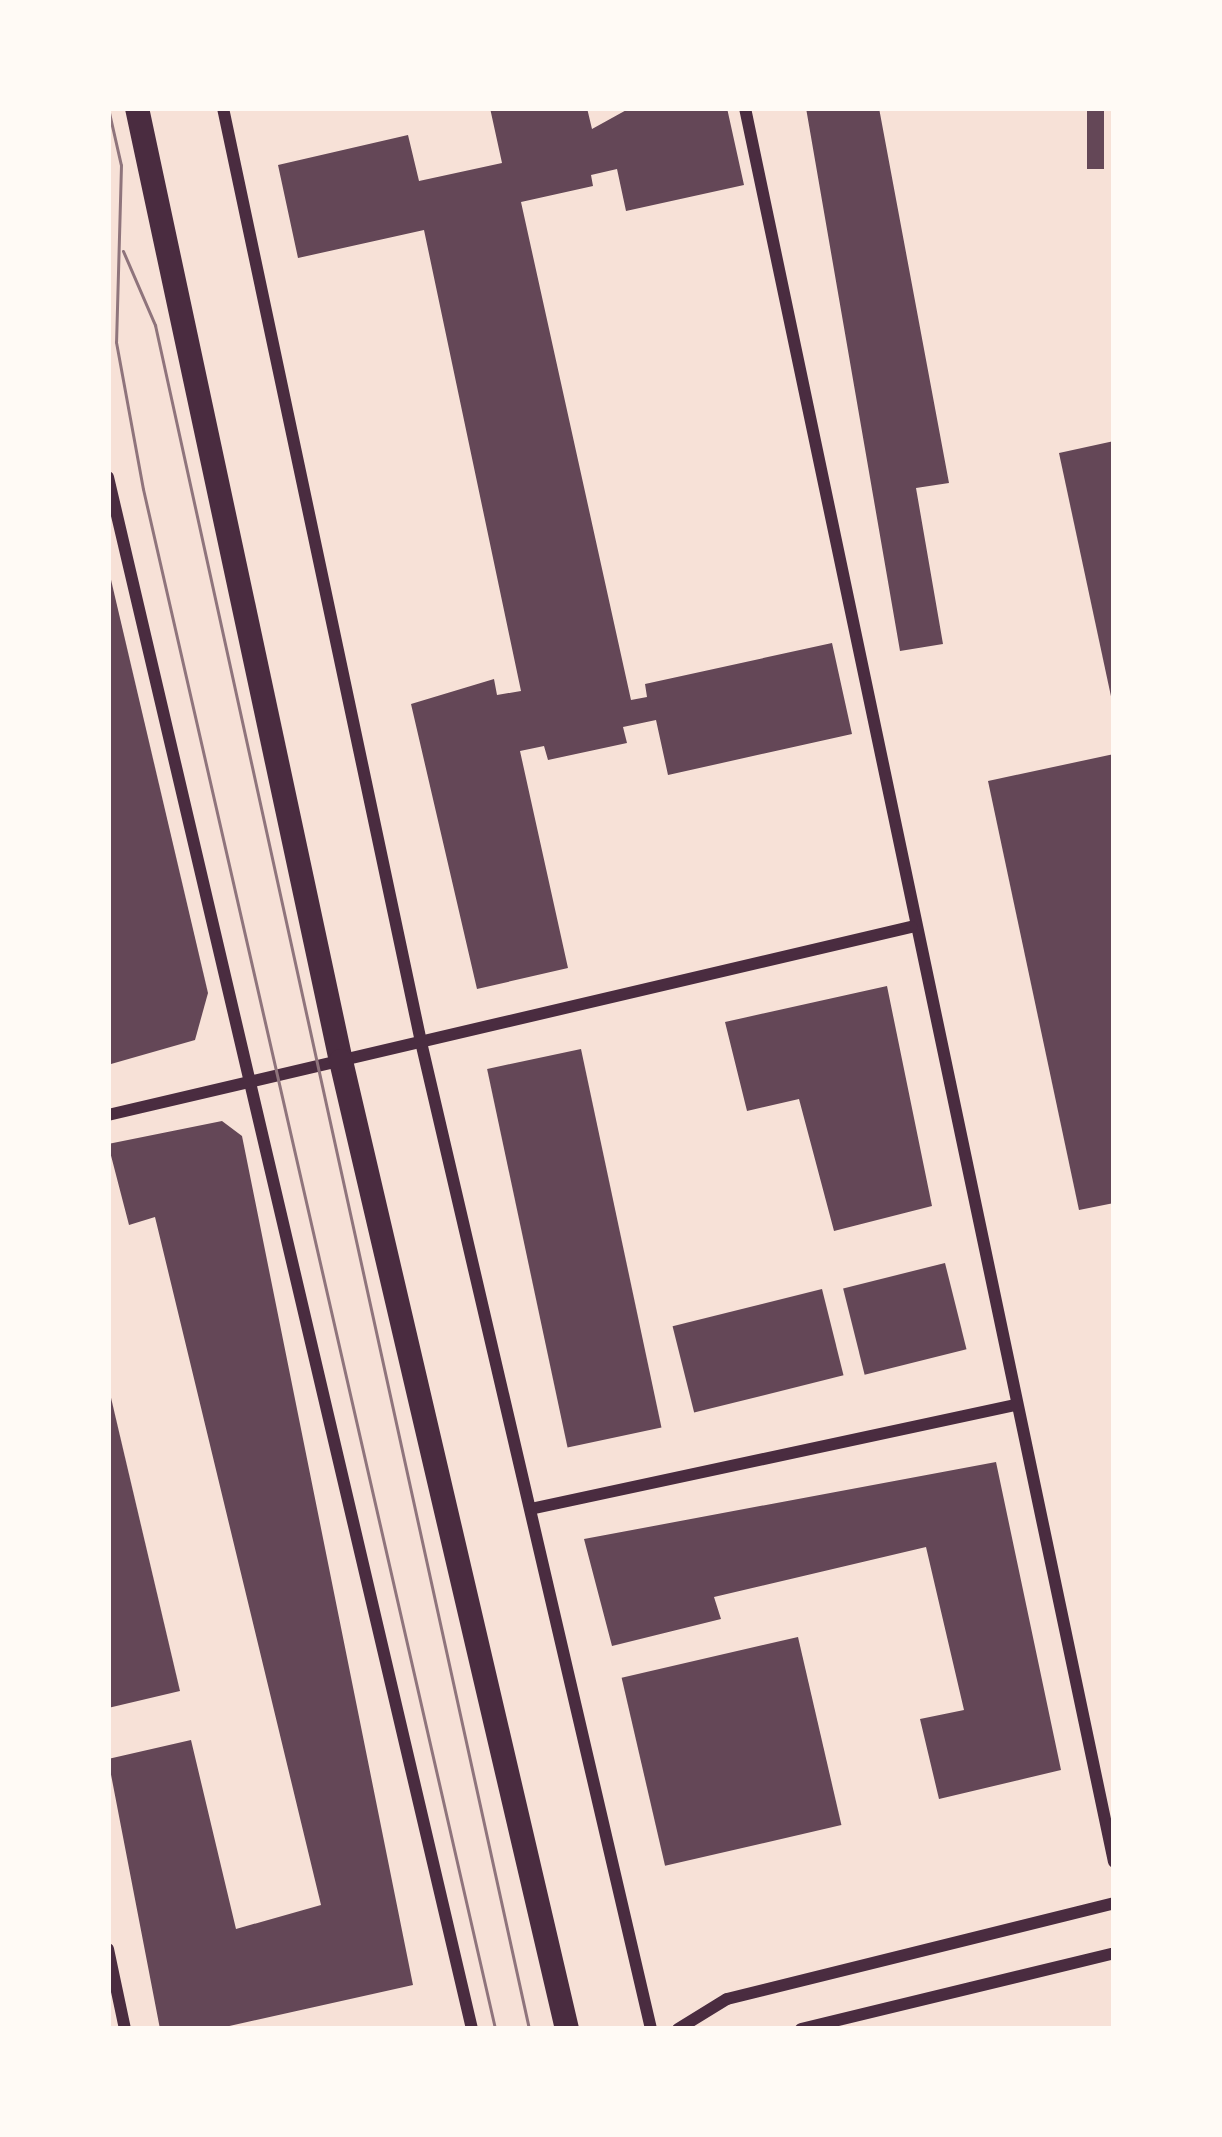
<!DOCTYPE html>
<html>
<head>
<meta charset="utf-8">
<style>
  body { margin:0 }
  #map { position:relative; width:1222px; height:2137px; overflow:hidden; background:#f7e1d7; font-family:"Source Sans 3",sans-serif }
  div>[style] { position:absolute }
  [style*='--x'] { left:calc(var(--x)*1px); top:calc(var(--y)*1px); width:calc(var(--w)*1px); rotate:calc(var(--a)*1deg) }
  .building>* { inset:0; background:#644757; transform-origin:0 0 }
  .minor>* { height:12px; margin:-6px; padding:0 6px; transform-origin:6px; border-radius:6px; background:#4a2c40 }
  .secondary>* { height:24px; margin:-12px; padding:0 12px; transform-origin:12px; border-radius:12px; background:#4a2c40 }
  .tram>* { height:3px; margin:-1.5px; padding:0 1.5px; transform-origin:1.5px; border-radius:1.5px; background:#8f747c }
  span { translate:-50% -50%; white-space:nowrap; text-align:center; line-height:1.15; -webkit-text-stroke:10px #fffaf5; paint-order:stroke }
  .frame { position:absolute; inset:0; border:111px solid #fffaf5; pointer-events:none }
</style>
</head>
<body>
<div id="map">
  <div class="building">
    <div style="clip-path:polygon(490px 108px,587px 108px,592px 129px,630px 108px,727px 108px,744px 185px,626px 211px,617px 169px,591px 175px,593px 186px,521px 202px,631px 700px,647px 697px,645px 684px,832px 643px,852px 734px,668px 775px,656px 720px,623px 727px,627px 743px,548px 760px,544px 746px,520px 751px,568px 968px,477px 989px,411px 704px,494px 679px,497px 695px,521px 691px,424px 230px,298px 258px,278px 165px,408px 135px,419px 181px,502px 163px)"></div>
    <div style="clip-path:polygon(806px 108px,879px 108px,949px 483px,916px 488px,943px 644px,900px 651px)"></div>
    <div style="left:1087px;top:108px;width:17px;height:61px"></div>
    <div style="clip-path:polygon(1114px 441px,1114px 701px,1112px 701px,1059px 453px)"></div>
    <div style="clip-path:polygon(108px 567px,208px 993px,195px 1040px,111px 1064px)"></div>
    <div style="clip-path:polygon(1114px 754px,1114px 1203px,1079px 1210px,988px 781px)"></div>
    <div style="clip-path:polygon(887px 986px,932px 1206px,834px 1231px,799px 1099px,747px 1111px,725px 1022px)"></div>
    <div style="left:581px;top:1049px;width:387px;height:96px;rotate:78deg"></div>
    <div style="clip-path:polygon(222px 1121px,242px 1136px,413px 1985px,216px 2029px,160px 2029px,108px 1759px,191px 1740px,236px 1929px,321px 1905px,155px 1217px,129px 1225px,108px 1144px)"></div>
    <div style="left:945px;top:1263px;width:89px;height:105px;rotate:76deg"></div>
    <div style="left:822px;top:1289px;width:89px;height:154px;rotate:76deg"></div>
    <div style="clip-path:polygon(108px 1385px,180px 1691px,108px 1708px)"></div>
    <div style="clip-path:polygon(996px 1462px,1061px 1770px,939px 1799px,920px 1719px,964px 1710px,926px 1547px,714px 1597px,721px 1619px,612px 1646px,584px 1539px)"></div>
    <div style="left:798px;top:1637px;width:193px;height:181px;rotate:77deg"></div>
  </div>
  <div class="minor">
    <div style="--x:223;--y:108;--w:955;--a:78.03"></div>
    <div style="--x:421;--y:1042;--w:1013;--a:76.88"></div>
    <div style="--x:745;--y:108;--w:1792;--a:78.12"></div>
    <div style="--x:108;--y:477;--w:1594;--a:76.8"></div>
    <div style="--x:108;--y:1115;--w:825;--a:-13.18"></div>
    <div style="--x:535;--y:1508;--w:493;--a:-12.1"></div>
    <div style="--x:108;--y:1949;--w:82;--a:78"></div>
    <div style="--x:678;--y:2029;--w:57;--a:-31.5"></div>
    <div style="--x:727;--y:1999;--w:399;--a:-13.9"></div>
    <div style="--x:801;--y:2029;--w:322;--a:-13.6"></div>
  </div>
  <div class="secondary">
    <div style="--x:137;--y:108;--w:975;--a:77.92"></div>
    <div style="--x:341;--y:1061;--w:994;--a:76.86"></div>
  </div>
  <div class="tram">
    <div style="--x:108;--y:108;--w:58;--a:77.2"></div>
    <div style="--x:121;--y:165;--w:177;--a:91.6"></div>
    <div style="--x:116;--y:342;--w:149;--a:79.6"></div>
    <div style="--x:143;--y:489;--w:1580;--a:77.12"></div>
    <div style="--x:123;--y:251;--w:81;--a:66.6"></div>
    <div style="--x:155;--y:325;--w:1745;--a:77.62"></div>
  </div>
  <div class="frame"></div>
</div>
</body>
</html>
